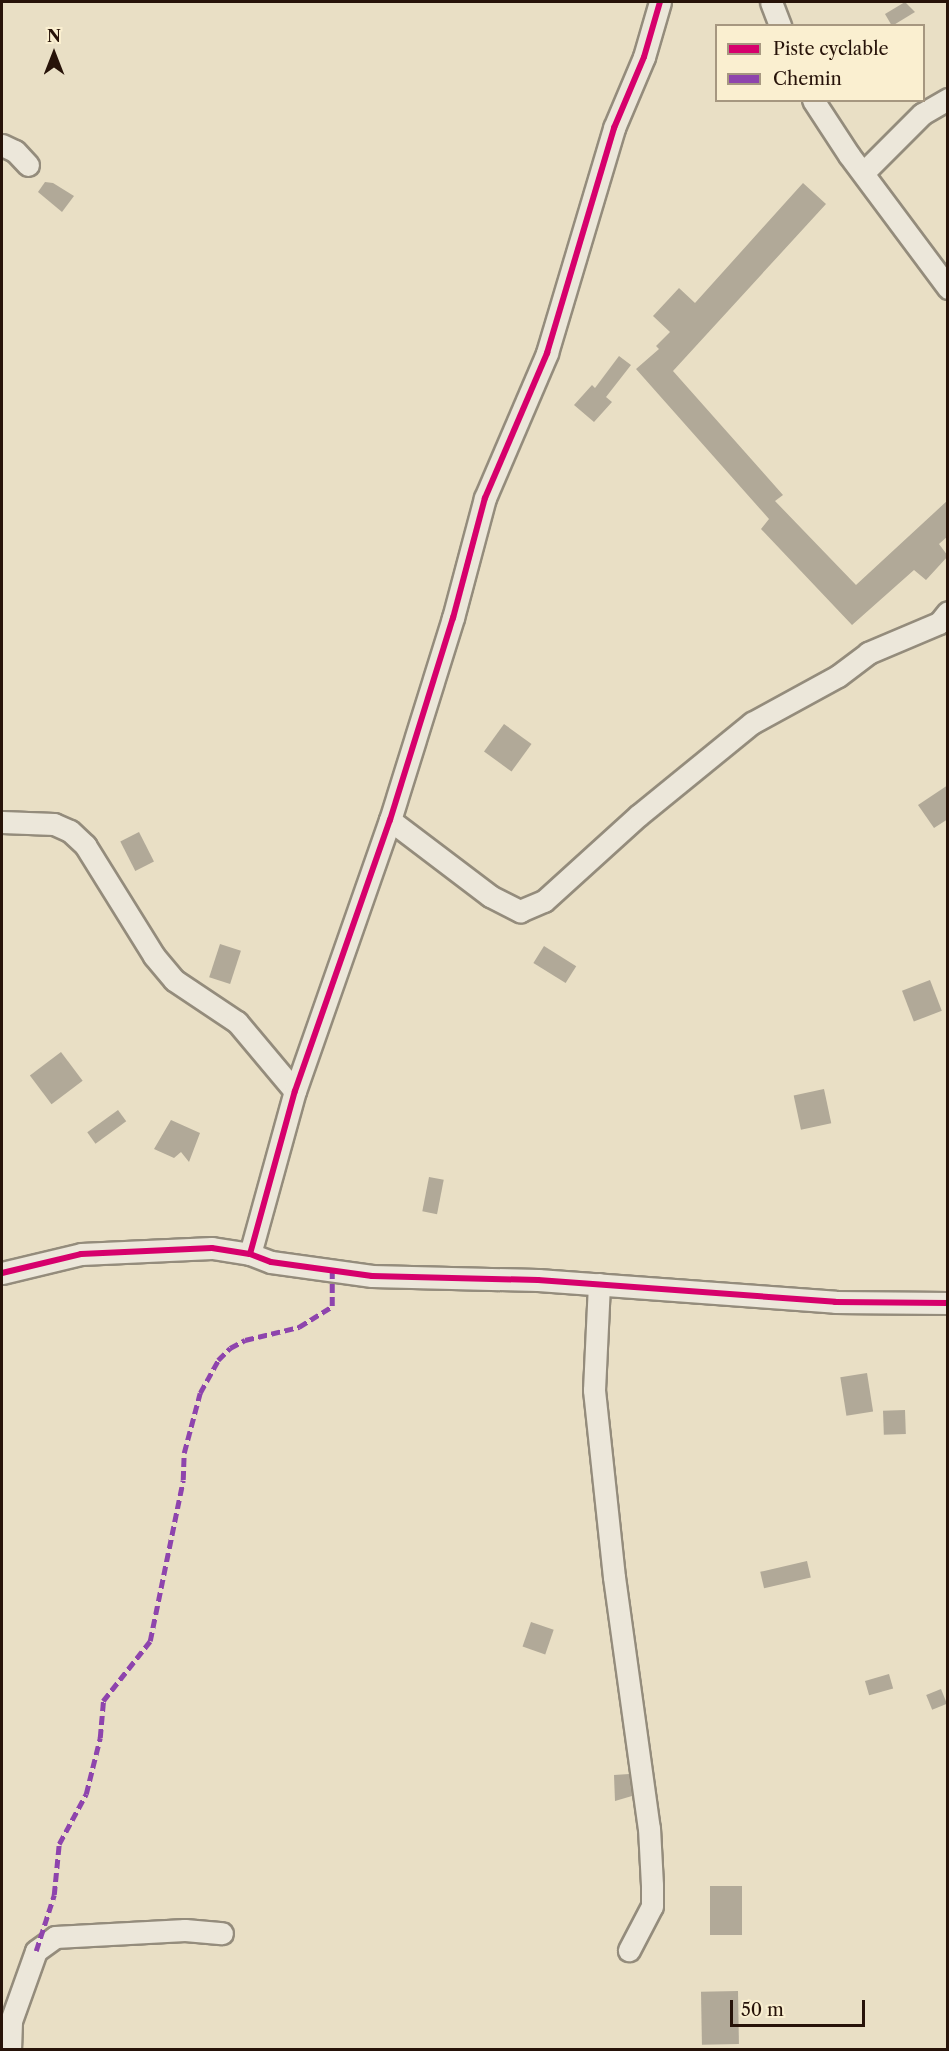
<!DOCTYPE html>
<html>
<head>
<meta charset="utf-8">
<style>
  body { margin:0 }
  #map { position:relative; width:949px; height:2051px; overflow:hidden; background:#e9dfc5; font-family:"Libre Caslon Text",serif }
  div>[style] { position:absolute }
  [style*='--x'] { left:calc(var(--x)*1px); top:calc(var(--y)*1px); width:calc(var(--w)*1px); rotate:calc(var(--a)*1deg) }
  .building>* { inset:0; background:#b1a998; transform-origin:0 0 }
  .roads { filter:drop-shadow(2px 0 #948c7c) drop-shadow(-2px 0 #948c7c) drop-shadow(0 2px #948c7c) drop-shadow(0 -2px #948c7c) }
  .street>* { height:21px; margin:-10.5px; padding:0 10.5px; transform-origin:10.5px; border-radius:10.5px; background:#ece7da }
  .quiet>* { height:4.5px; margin-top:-2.25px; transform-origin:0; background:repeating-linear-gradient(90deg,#8e44ad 0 9px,transparent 0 13.5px) }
  .cycleway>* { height:6px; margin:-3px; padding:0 3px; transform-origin:3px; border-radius:3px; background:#d6006c }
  span { translate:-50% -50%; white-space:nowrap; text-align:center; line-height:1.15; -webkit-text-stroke:5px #faefd0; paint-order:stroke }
  .frame { position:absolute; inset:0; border:3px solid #271309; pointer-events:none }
  .legend { position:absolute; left:715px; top:24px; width:210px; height:78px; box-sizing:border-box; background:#faefd0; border:2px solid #a69780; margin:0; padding:8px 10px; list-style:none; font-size:18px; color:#271309 }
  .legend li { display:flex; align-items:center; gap:12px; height:30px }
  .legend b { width:30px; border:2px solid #a69780 }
  .north { position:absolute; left:24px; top:24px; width:60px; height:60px; -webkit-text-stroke:4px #faefd0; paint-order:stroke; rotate:0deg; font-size:16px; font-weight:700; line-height:24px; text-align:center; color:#271309 }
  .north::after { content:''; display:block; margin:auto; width:21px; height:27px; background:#271309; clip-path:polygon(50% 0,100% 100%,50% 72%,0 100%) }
  .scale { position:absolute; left:730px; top:2000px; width:135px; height:27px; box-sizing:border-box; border:3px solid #271309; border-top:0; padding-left:8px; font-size:18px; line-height:21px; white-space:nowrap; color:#271309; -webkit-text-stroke:4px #faefd0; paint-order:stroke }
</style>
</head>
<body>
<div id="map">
  <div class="building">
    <div style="clip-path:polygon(905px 2px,915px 12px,892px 26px,885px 14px)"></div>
    <div style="clip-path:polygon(45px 182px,53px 183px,74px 196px,62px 212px,38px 192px)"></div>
    <div style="clip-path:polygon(803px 183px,826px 204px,673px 371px,783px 495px,775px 501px,856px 585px,948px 500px,948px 536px,939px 544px,948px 556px,926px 580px,914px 570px,852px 625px,761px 529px,769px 519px,636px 369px,659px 349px,656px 346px,670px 332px,653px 316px,679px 288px,695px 303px)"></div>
    <div style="clip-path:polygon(619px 356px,631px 365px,606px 397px,612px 402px,594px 422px,574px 405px,592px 385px,595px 388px)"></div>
    <div style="left:504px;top:724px;width:34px;height:34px;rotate:36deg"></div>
    <div style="clip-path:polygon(948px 785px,948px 819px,934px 828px,918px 805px)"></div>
    <div style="left:139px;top:832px;width:33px;height:21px;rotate:63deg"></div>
    <div style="left:220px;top:944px;width:22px;height:35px;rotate:18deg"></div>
    <div style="left:544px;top:946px;width:38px;height:20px;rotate:32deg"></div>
    <div style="left:930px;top:980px;width:33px;height:30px;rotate:69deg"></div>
    <div style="left:61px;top:1052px;width:36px;height:39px;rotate:53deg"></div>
    <div style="left:824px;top:1089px;width:35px;height:31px;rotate:78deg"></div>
    <div style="left:118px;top:1110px;width:14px;height:38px;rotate:54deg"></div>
    <div style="clip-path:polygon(171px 1120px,200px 1133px,189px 1162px,181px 1152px,174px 1158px,154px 1149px)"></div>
    <div style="left:429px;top:1177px;width:15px;height:35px;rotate:11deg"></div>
    <div style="left:867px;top:1373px;width:39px;height:27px;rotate:81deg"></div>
    <div style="left:905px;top:1410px;width:24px;height:22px;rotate:88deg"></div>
    <div style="left:807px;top:1561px;width:17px;height:48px;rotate:77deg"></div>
    <div style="left:531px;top:1622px;width:24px;height:26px;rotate:19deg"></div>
    <div style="left:889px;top:1674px;width:15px;height:25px;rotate:74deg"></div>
    <div style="left:941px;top:1689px;width:16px;height:16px;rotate:68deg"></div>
    <div style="clip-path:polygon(629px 1774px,632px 1796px,615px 1801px,614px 1775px)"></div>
    <div style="left:710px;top:1886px;width:32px;height:49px"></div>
    <div style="left:738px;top:1991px;width:53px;height:37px;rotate:89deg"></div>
  </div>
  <div class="roads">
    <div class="street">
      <div style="--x:771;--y:2;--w:26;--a:69"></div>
      <div style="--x:813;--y:100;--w:66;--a:56.8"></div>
      <div style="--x:849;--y:155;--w:166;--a:53.3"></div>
      <div style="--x:2;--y:145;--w:14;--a:25"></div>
      <div style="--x:15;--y:151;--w:19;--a:47"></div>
      <div style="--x:864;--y:172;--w:82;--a:-45"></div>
      <div style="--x:922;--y:114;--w:30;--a:-30"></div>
      <div style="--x:390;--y:820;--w:126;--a:37.2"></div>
      <div style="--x:490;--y:896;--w:34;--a:27"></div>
      <div style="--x:520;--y:911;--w:26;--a:-23"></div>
      <div style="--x:544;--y:901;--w:128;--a:-42.2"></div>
      <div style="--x:639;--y:815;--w:146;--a:-39.2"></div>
      <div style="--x:752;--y:723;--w:98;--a:-28.7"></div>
      <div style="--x:838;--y:676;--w:38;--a:-37"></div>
      <div style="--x:868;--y:653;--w:77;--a:-22.9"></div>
      <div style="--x:939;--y:623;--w:14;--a:-51"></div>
      <div style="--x:2;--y:822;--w:52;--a:2.2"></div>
      <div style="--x:54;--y:824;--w:17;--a:24"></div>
      <div style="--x:70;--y:831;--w:21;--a:43"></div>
      <div style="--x:85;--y:845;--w:131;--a:58.1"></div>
      <div style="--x:154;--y:956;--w:31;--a:50"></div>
      <div style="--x:174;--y:980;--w:76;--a:33.7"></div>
      <div style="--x:237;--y:1022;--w:90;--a:50"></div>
      <div style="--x:250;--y:1254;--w:169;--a:-74.6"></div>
      <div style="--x:295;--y:1091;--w:287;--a:-70.7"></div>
      <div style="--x:390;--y:820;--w:212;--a:-72.7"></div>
      <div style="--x:453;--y:618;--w:124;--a:-75.1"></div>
      <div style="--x:485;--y:498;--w:158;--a:-66.8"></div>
      <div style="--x:547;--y:353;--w:235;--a:-73.4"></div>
      <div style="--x:614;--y:128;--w:77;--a:-67.1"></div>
      <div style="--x:644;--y:57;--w:57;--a:-73.8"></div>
      <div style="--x:2;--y:1273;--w:81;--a:-13.5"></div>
      <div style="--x:81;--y:1254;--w:131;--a:-2.6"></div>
      <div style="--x:212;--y:1248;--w:38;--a:9"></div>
      <div style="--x:250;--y:1254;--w:22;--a:21"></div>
      <div style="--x:271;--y:1262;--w:102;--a:7.9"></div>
      <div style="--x:372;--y:1276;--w:166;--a:1.4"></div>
      <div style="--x:538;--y:1280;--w:298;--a:4.2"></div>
      <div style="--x:835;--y:1302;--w:113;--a:0.5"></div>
      <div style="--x:599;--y:1284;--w:106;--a:92.7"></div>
      <div style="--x:594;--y:1390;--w:188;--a:83.9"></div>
      <div style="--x:614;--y:1577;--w:253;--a:82.1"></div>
      <div style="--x:649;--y:1828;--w:57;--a:87"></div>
      <div style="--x:652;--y:1885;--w:21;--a:90"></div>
      <div style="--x:652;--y:1906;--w:50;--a:117.6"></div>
      <div style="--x:10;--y:2050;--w:29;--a:-88"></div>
      <div style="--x:11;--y:2021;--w:74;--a:-70.3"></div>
      <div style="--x:36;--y:1951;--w:24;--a:-36"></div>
      <div style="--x:55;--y:1937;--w:130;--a:-3.1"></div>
      <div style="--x:185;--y:1930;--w:37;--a:5"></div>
    </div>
  </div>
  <div class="quiet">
    <div style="--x:36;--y:1951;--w:59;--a:-72.2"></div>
    <div style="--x:54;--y:1895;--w:51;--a:-84.4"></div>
    <div style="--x:59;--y:1844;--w:57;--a:-61.6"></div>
    <div style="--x:86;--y:1794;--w:58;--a:-76"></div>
    <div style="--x:100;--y:1738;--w:37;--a:-85"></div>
    <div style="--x:103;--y:1701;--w:76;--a:-51.9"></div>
    <div style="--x:150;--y:1641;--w:164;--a:-78.4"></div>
    <div style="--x:183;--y:1480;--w:27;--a:-88"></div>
    <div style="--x:184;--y:1453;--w:62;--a:-75.1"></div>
    <div style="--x:200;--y:1393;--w:38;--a:-61"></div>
    <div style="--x:218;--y:1360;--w:17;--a:-45"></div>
    <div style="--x:230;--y:1348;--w:17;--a:-28"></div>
    <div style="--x:245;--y:1340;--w:56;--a:-13.5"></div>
    <div style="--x:299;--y:1327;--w:39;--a:-32"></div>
    <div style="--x:332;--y:1306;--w:36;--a:-90"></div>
  </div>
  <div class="cycleway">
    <div style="--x:250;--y:1254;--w:169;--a:-74.6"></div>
    <div style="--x:295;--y:1091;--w:287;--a:-70.7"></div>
    <div style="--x:390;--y:820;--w:212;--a:-72.7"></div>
    <div style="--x:453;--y:618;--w:124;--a:-75.1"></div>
    <div style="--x:485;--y:498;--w:158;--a:-66.8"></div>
    <div style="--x:547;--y:353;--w:235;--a:-73.4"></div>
    <div style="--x:614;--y:128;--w:77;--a:-67.1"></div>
    <div style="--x:644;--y:57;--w:57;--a:-73.8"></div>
    <div style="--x:2;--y:1273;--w:81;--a:-13.5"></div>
    <div style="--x:81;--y:1254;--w:131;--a:-2.6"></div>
    <div style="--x:212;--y:1248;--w:38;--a:9"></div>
    <div style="--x:250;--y:1254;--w:22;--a:21"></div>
    <div style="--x:271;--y:1262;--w:102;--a:7.9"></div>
    <div style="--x:372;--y:1276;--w:166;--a:1.4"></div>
    <div style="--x:538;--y:1280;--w:298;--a:4.2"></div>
    <div style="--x:835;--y:1302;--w:113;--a:0.5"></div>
  </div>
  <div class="frame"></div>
  <ul class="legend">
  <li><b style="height:8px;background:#d6006c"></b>Piste cyclable</li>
  <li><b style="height:8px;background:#8e44ad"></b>Chemin</li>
  </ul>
  <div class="north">N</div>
  <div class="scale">50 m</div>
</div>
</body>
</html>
